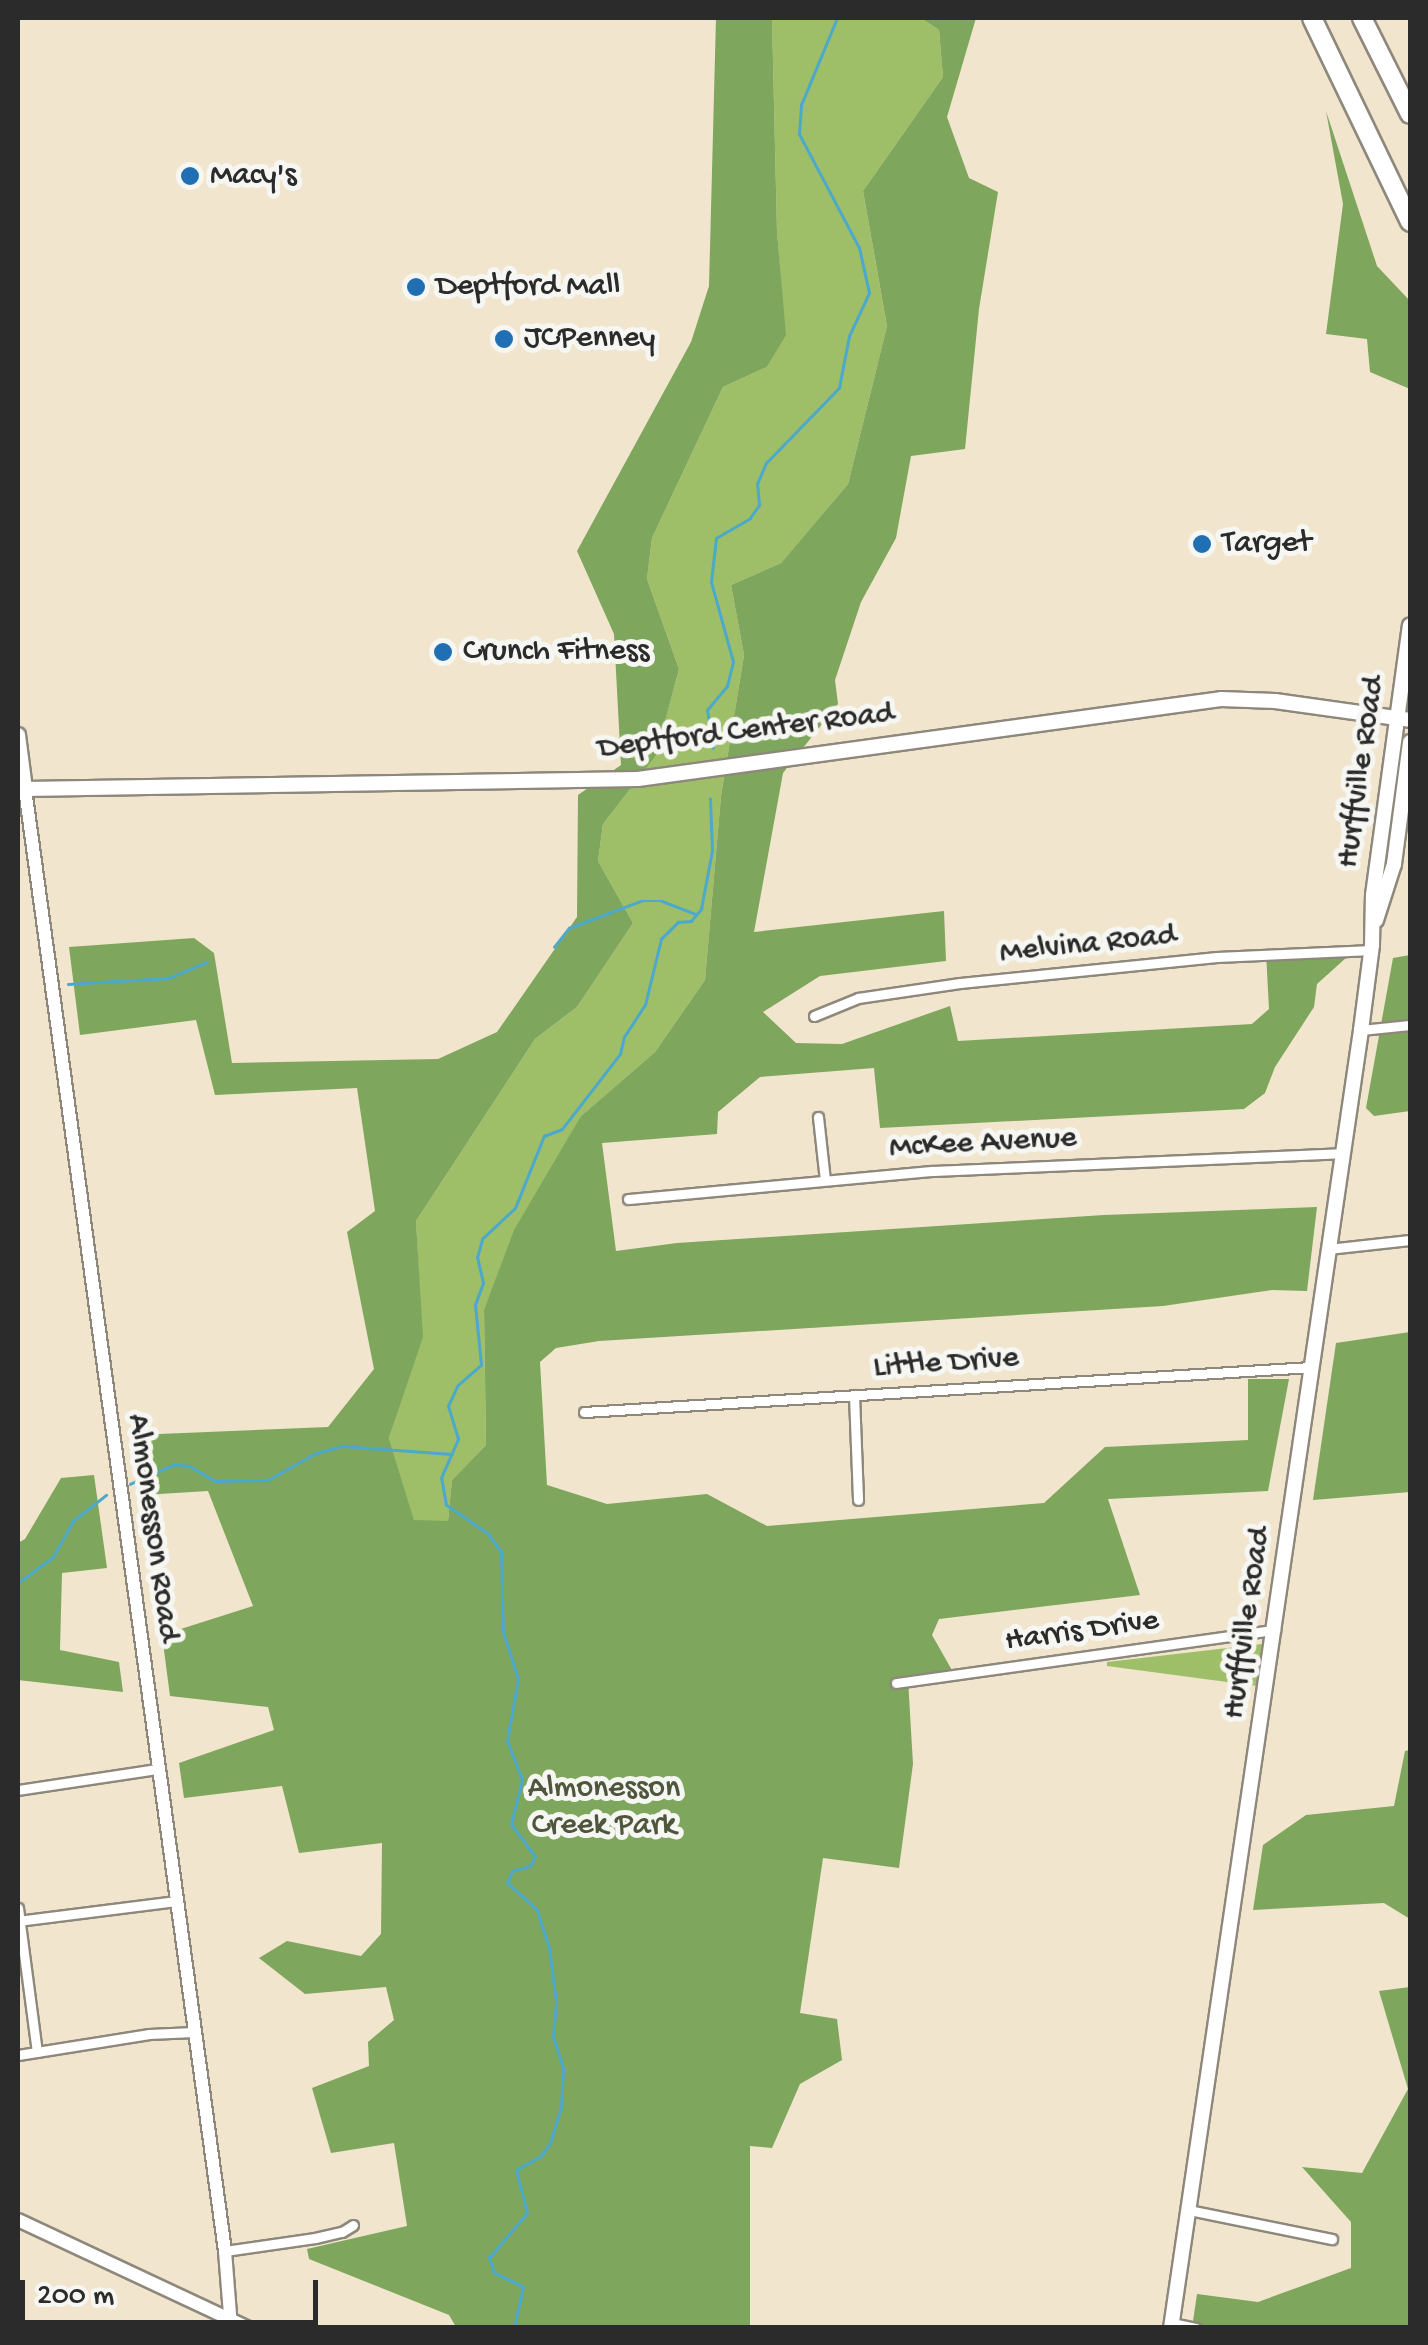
<!DOCTYPE html>
<html>
<head>
<meta charset="utf-8">
<style>
  body { margin:0 }
  #map { position:relative; width:1428px; height:2345px; overflow:hidden; background:#f1e5cd; font-family:"Gochi Hand",sans-serif }
  div>[style] { position:absolute }
  [style*='--x'] { left:calc(var(--x)*1px); top:calc(var(--y)*1px); width:calc(var(--w)*1px); rotate:calc(var(--a)*1deg) }
  .green>* { inset:0; background:#9ebf68 }
  .forest>* { inset:0; background:#7ea65c }
  .stream>* { height:2.5px; margin:-1.25px; padding:0 1.25px; transform-origin:1.25px; border-radius:1.25px; background:#4ca9cb }
  .roads { filter:drop-shadow(2px 0 #8e887c) drop-shadow(-2px 0 #8e887c) drop-shadow(0 2px #8e887c) drop-shadow(0 -2px #8e887c) }
  .street>* { height:9px; margin:-4.5px; padding:0 4.5px; transform-origin:4.5px; border-radius:4.5px; background:#fff }
  .secondary>* { height:12px; margin:-6px; padding:0 6px; transform-origin:6px; border-radius:6px; background:#fff }
  .primary>* { height:14px; margin:-7px; padding:0 7px; transform-origin:7px; border-radius:7px; background:#fff }
  .highway>* { height:18px; margin:-9px; padding:0 9px; transform-origin:9px; border-radius:9px; background:#fff }
  .dots>* { width:28px; height:28px; translate:-50% -50%; box-sizing:border-box; border:5px solid #f6f6f2; border-radius:50% }
  span { translate:-50% -50%; white-space:nowrap; text-align:center; line-height:1.15; -webkit-text-stroke:10px #f6f6f2; paint-order:stroke }
  .poi-label { font-size:32px; color:#2b2b2b }
  .left { translate:0 -50%; text-align:left }
  .street-label { font-size:32px; color:#2b2b2b }
  .park-label { font-size:32px; color:#4e573d }
  .frame { position:absolute; inset:0; border:20px solid #2b2b2b; pointer-events:none }
  .scale { position:absolute; left:20px; top:2280px; width:298px; height:45px; box-sizing:border-box; border:5px solid #2b2b2b; border-top:0; padding-left:12px; font-size:30px; line-height:35px; white-space:nowrap; color:#2b2b2b; -webkit-text-stroke:8px #f6f6f2; paint-order:stroke }
</style>
</head>
<body>
<div id="map">
  <div class="green">
    <div style="clip-path:polygon(772px 18px,921px 18px,939px 30px,943px 77px,863px 191px,887px 326px,848px 484px,781px 563px,731px 585px,744px 655px,721px 796px,705px 980px,655px 1052px,581px 1116px,484px 1310px,486px 1445px,452px 1480px,448px 1521px,414px 1521px,389px 1438px,422px 1337px,416px 1221px,535px 1039px,577px 1007px,633px 923px,598px 861px,603px 824px,656px 754px,679px 669px,647px 579px,652px 538px,723px 387px,767px 367px,785px 335px,777px 232px)"></div>
    <div style="clip-path:polygon(1262px 1644px,1257px 1686px,1107px 1666px,1107px 1662px)"></div>
  </div>
  <div class="forest">
    <div style="clip-path:polygon(716px 18px,772px 18px,777px 232px,786px 335px,767px 367px,723px 387px,652px 538px,647px 579px,679px 669px,656px 755px,603px 824px,598px 861px,633px 923px,577px 1007px,535px 1039px,416px 1221px,423px 1337px,389px 1438px,414px 1520px,448px 1521px,452px 1480px,486px 1445px,484px 1310px,514px 1230px,581px 1116px,655px 1052px,705px 980px,721px 796px,744px 655px,731px 585px,781px 563px,848px 484px,887px 326px,863px 191px,943px 77px,939px 30px,921px 18px,976px 18px,947px 117px,969px 178px,998px 192px,979px 309px,965px 449px,911px 456px,896px 538px,861px 602px,835px 680px,838px 704px,783px 773px,754px 932px,944px 911px,946px 961px,820px 976px,763px 1012px,796px 1043px,842px 1044px,950px 1006px,958px 1041px,1252px 1024px,1269px 1009px,1266px 953px,1322px 950px,1347px 957px,1317px 984px,1314px 1007px,1275px 1067px,1265px 1093px,1244px 1109px,880px 1128px,874px 1068px,760px 1077px,718px 1112px,717px 1134px,602px 1143px,616px 1251px,677px 1243px,1104px 1215px,1317px 1207px,1307px 1291px,1272px 1290px,1163px 1306px,599px 1341px,556px 1348px,540px 1362px,547px 1485px,607px 1504px,707px 1494px,767px 1526px,1044px 1503px,1105px 1447px,1248px 1440px,1248px 1379px,1289px 1379px,1268px 1491px,1108px 1499px,1140px 1595px,939px 1619px,932px 1635px,953px 1672px,908px 1679px,913px 1764px,899px 1868px,823px 1858px,800px 2013px,837px 2019px,842px 2060px,800px 2084px,772px 2148px,750px 2146px,750px 2327px,456px 2327px,449px 2315px,309px 2259px,307px 2249px,407px 2226px,394px 2143px,331px 2153px,312px 2088px,369px 2066px,368px 2042px,394px 2020px,386px 1987px,305px 1994px,259px 1958px,287px 1941px,361px 1956px,381px 1934px,382px 1843px,299px 1853px,282px 1786px,184px 1798px,179px 1763px,274px 1730px,268px 1707px,170px 1696px,162px 1635px,253px 1606px,208px 1491px,143px 1495px,135px 1435px,328px 1427px,374px 1369px,347px 1232px,375px 1211px,357px 1088px,215px 1095px,196px 1020px,80px 1035px,69px 947px,194px 938px,214px 953px,232px 1063px,438px 1059px,497px 1032px,577px 917px,578px 795px,621px 765px,614px 634px,577px 551px,691px 342px,709px 286px)"></div>
    <div style="clip-path:polygon(1326px 111px,1377px 266px,1410px 301px,1410px 389px,1370px 372px,1367px 339px,1326px 334px,1343px 204px)"></div>
    <div style="clip-path:polygon(1410px 955px,1410px 1111px,1374px 1116px,1366px 1108px,1393px 958px)"></div>
    <div style="clip-path:polygon(1410px 1332px,1410px 1492px,1313px 1500px,1336px 1343px)"></div>
    <div style="clip-path:polygon(94px 1475px,107px 1568px,62px 1573px,60px 1650px,119px 1662px,123px 1692px,18px 1680px,18px 1543px,25px 1539px,61px 1478px)"></div>
    <div style="clip-path:polygon(1410px 1750px,1410px 1919px,1384px 1903px,1253px 1910px,1263px 1845px,1306px 1815px,1394px 1806px,1405px 1751px)"></div>
    <div style="clip-path:polygon(1410px 1987px,1410px 2327px,1192px 2328px,1197px 2294px,1258px 2302px,1351px 2268px,1351px 2222px,1302px 2167px,1362px 2173px,1408px 2089px,1379px 1991px)"></div>
  </div>
  <div class="stream">
    <div style="--x:713;--y:748;--w:38;--a:-99"></div>
    <div style="--x:707;--y:710;--w:31;--a:-50"></div>
    <div style="--x:727;--y:686;--w:25;--a:-76"></div>
    <div style="--x:733;--y:662;--w:83;--a:-105.4"></div>
    <div style="--x:711;--y:582;--w:44;--a:-83.5"></div>
    <div style="--x:716;--y:538;--w:39;--a:-30"></div>
    <div style="--x:750;--y:518;--w:16;--a:-55"></div>
    <div style="--x:759;--y:505;--w:21;--a:-95"></div>
    <div style="--x:757;--y:484;--w:23;--a:-67"></div>
    <div style="--x:766;--y:463;--w:105;--a:-45.8"></div>
    <div style="--x:839;--y:388;--w:53;--a:-79.1"></div>
    <div style="--x:849;--y:336;--w:47;--a:-65.1"></div>
    <div style="--x:869;--y:293;--w:46;--a:-102.5"></div>
    <div style="--x:859;--y:248;--w:129;--a:-117.8"></div>
    <div style="--x:799;--y:134;--w:29;--a:-86"></div>
    <div style="--x:801;--y:105;--w:94;--a:-67.5"></div>
    <div style="--x:554;--y:947;--w:24;--a:-52"></div>
    <div style="--x:569;--y:928;--w:77;--a:-20.6"></div>
    <div style="--x:641;--y:901;--w:21;--a:0"></div>
    <div style="--x:662;--y:901;--w:36;--a:21"></div>
    <div style="--x:68;--y:984;--w:101;--a:-3.4"></div>
    <div style="--x:169;--y:978;--w:41;--a:-22.8"></div>
    <div style="--x:130;--y:1484;--w:49;--a:-24"></div>
    <div style="--x:175;--y:1464;--w:15;--a:8"></div>
    <div style="--x:190;--y:1466;--w:29;--a:31"></div>
    <div style="--x:215;--y:1481;--w:53;--a:-1.1"></div>
    <div style="--x:268;--y:1480;--w:55;--a:-29.4"></div>
    <div style="--x:316;--y:1453;--w:27;--a:-15"></div>
    <div style="--x:342;--y:1446;--w:110;--a:4.2"></div>
    <div style="--x:18;--y:1583;--w:44;--a:-36.6"></div>
    <div style="--x:53;--y:1557;--w:41;--a:-60.9"></div>
    <div style="--x:73;--y:1521;--w:42;--a:-38.2"></div>
    <div style="--x:514;--y:2328;--w:42;--a:-77.6"></div>
    <div style="--x:523;--y:2287;--w:32;--a:-154"></div>
    <div style="--x:494;--y:2273;--w:16;--a:-108"></div>
    <div style="--x:489;--y:2258;--w:59;--a:-49.8"></div>
    <div style="--x:527;--y:2213;--w:44;--a:-104.3"></div>
    <div style="--x:516;--y:2170;--w:29;--a:-29"></div>
    <div style="--x:541;--y:2156;--w:16;--a:-55"></div>
    <div style="--x:550;--y:2143;--w:37;--a:-73"></div>
    <div style="--x:561;--y:2108;--w:40;--a:-87.1"></div>
    <div style="--x:563;--y:2068;--w:33;--a:-108"></div>
    <div style="--x:553;--y:2037;--w:35;--a:-85"></div>
    <div style="--x:556;--y:2002;--w:54;--a:-97.4"></div>
    <div style="--x:549;--y:1948;--w:40;--a:-108"></div>
    <div style="--x:537;--y:1910;--w:40;--a:-138"></div>
    <div style="--x:507;--y:1883;--w:13;--a:-67"></div>
    <div style="--x:512;--y:1871;--w:19;--a:-16"></div>
    <div style="--x:530;--y:1866;--w:10;--a:-61"></div>
    <div style="--x:535;--y:1857;--w:41;--a:-126"></div>
    <div style="--x:511;--y:1824;--w:45;--a:-76"></div>
    <div style="--x:522;--y:1780;--w:42;--a:-111"></div>
    <div style="--x:507;--y:1741;--w:63;--a:-79.9"></div>
    <div style="--x:518;--y:1679;--w:49;--a:-107.7"></div>
    <div style="--x:503;--y:1632;--w:80;--a:-91.4"></div>
    <div style="--x:501;--y:1552;--w:22;--a:-126"></div>
    <div style="--x:488;--y:1534;--w:51;--a:-145.4"></div>
    <div style="--x:446;--y:1505;--w:27;--a:-100"></div>
    <div style="--x:441;--y:1478;--w:43;--a:-66.4"></div>
    <div style="--x:458;--y:1439;--w:34;--a:-107"></div>
    <div style="--x:448;--y:1406;--w:23;--a:-65"></div>
    <div style="--x:458;--y:1385;--w:30;--a:-41"></div>
    <div style="--x:481;--y:1365;--w:60;--a:-95.7"></div>
    <div style="--x:475;--y:1305;--w:23;--a:-70"></div>
    <div style="--x:483;--y:1283;--w:26;--a:-103"></div>
    <div style="--x:477;--y:1258;--w:20;--a:-75"></div>
    <div style="--x:482;--y:1239;--w:45;--a:-43.2"></div>
    <div style="--x:515;--y:1208;--w:78;--a:-68.1"></div>
    <div style="--x:544;--y:1136;--w:19;--a:-21"></div>
    <div style="--x:562;--y:1129;--w:95;--a:-52.3"></div>
    <div style="--x:620;--y:1054;--w:17;--a:-77"></div>
    <div style="--x:624;--y:1037;--w:38;--a:-57"></div>
    <div style="--x:645;--y:1005;--w:68;--a:-76.4"></div>
    <div style="--x:661;--y:939;--w:24;--a:-45"></div>
    <div style="--x:678;--y:922;--w:13;--a:-4"></div>
    <div style="--x:691;--y:921;--w:16;--a:-50"></div>
    <div style="--x:701;--y:909;--w:59;--a:-79.3"></div>
    <div style="--x:712;--y:851;--w:52;--a:-92.2"></div>
  </div>
  <div class="roads">
    <div class="street">
      <div style="--x:814;--y:1016;--w:48;--a:-22.2"></div>
      <div style="--x:858;--y:998;--w:103;--a:-8.4"></div>
      <div style="--x:960;--y:983;--w:258;--a:-5.8"></div>
      <div style="--x:1217;--y:957;--w:155;--a:-2.6"></div>
      <div style="--x:1361;--y:1030;--w:49;--a:-5.8"></div>
      <div style="--x:818;--y:1117;--w:63;--a:83.7"></div>
      <div style="--x:628;--y:1199;--w:305;--a:-5.3"></div>
      <div style="--x:932;--y:1171;--w:410;--a:-2.5"></div>
      <div style="--x:1328;--y:1249;--w:82;--a:-6.3"></div>
      <div style="--x:854;--y:1395;--w:105;--a:87.8"></div>
      <div style="--x:584;--y:1412;--w:728;--a:-3.54"></div>
      <div style="--x:896;--y:1683;--w:383;--a:-8"></div>
      <div style="--x:18;--y:1790;--w:141;--a:-8.6"></div>
      <div style="--x:18;--y:1908;--w:145;--a:82.5"></div>
      <div style="--x:18;--y:1921;--w:159;--a:-7.2"></div>
      <div style="--x:18;--y:2055;--w:133;--a:-9.1"></div>
      <div style="--x:149;--y:2034;--w:45;--a:-2.5"></div>
      <div style="--x:1189;--y:2210;--w:146;--a:11.5"></div>
      <div style="--x:225;--y:2251;--w:91;--a:-8.2"></div>
      <div style="--x:315;--y:2238;--w:28;--a:-13"></div>
      <div style="--x:342;--y:2232;--w:13;--a:-32"></div>
      <div style="--x:1172;--y:2323;--w:25;--a:12"></div>
    </div>
    <div class="secondary">
      <div style="--x:25;--y:789;--w:1476;--a:82.21"></div>
      <div style="--x:225;--y:2251;--w:77;--a:85.5"></div>
      <div style="--x:18;--y:2220;--w:255;--a:25.1"></div>
    </div>
    <div class="primary">
      <div style="--x:18;--y:735;--w:54;--a:82.6"></div>
      <div style="--x:25;--y:789;--w:613;--a:-0.93"></div>
      <div style="--x:638;--y:779;--w:588;--a:-7.81"></div>
      <div style="--x:1221;--y:699;--w:54;--a:2.1"></div>
      <div style="--x:1275;--y:701;--w:136;--a:8"></div>
      <div style="--x:1376;--y:920;--w:59;--a:-72.2"></div>
      <div style="--x:1394;--y:864;--w:123;--a:-82.5"></div>
      <div style="--x:1171;--y:2328;--w:1312;--a:-81.67"></div>
      <div style="--x:1361;--y:1030;--w:86;--a:-82.6"></div>
      <div style="--x:1372;--y:945;--w:50;--a:-88.9"></div>
      <div style="--x:1373;--y:895;--w:272;--a:-82.2"></div>
    </div>
    <div class="highway">
      <div style="--x:1312;--y:18;--w:226;--a:64.3"></div>
      <div style="--x:1362;--y:18;--w:107;--a:63.4"></div>
      <div style="--x:18;--y:790;--w:7;--a:-8"></div>
    </div>
  </div>
  <div class="dots">
    <div style="left:190px;top:176px;background:#1f6fb2"></div>
    <div style="left:416px;top:287px;background:#1f6fb2"></div>
    <div style="left:504px;top:339px;background:#1f6fb2"></div>
    <div style="left:1202px;top:544px;background:#1f6fb2"></div>
    <div style="left:443px;top:652px;background:#1f6fb2"></div>
  </div>
  <div class="poi-label">
    <span class="left" style="left:210px;top:176px">Macy's</span>
    <span class="left" style="left:436px;top:287px">Deptford Mall</span>
    <span class="left" style="left:524px;top:339px">JCPenney</span>
    <span class="left" style="left:1222px;top:544px">Target</span>
    <span class="left" style="left:463px;top:652px">Crunch Fitness</span>
  </div>
  <div class="street-label">
    <span style="left:746px;top:732px;rotate:-7deg">Deptford Center Road</span>
    <span style="left:1362px;top:772px;rotate:-82deg">Hurffville Road</span>
    <span style="left:1088px;top:945px;rotate:-6deg">Melvina Road</span>
    <span style="left:983px;top:1144px;rotate:-3deg">McKee Avenue</span>
    <span style="left:946px;top:1364px;rotate:-4deg">Little Drive</span>
    <span style="left:152px;top:1528px;rotate:82deg">Almonesson Road</span>
    <span style="left:1248px;top:1623px;rotate:-82deg">Hurffville Road</span>
    <span style="left:1082px;top:1632px;rotate:-8deg">Harris Drive</span>
  </div>
  <div class="park-label">
    <span style="left:604px;top:1808px">Almonesson<br>Creek Park</span>
  </div>
  <div class="frame"></div>
  <div class="scale">200 m</div>
</div>
</body>
</html>
